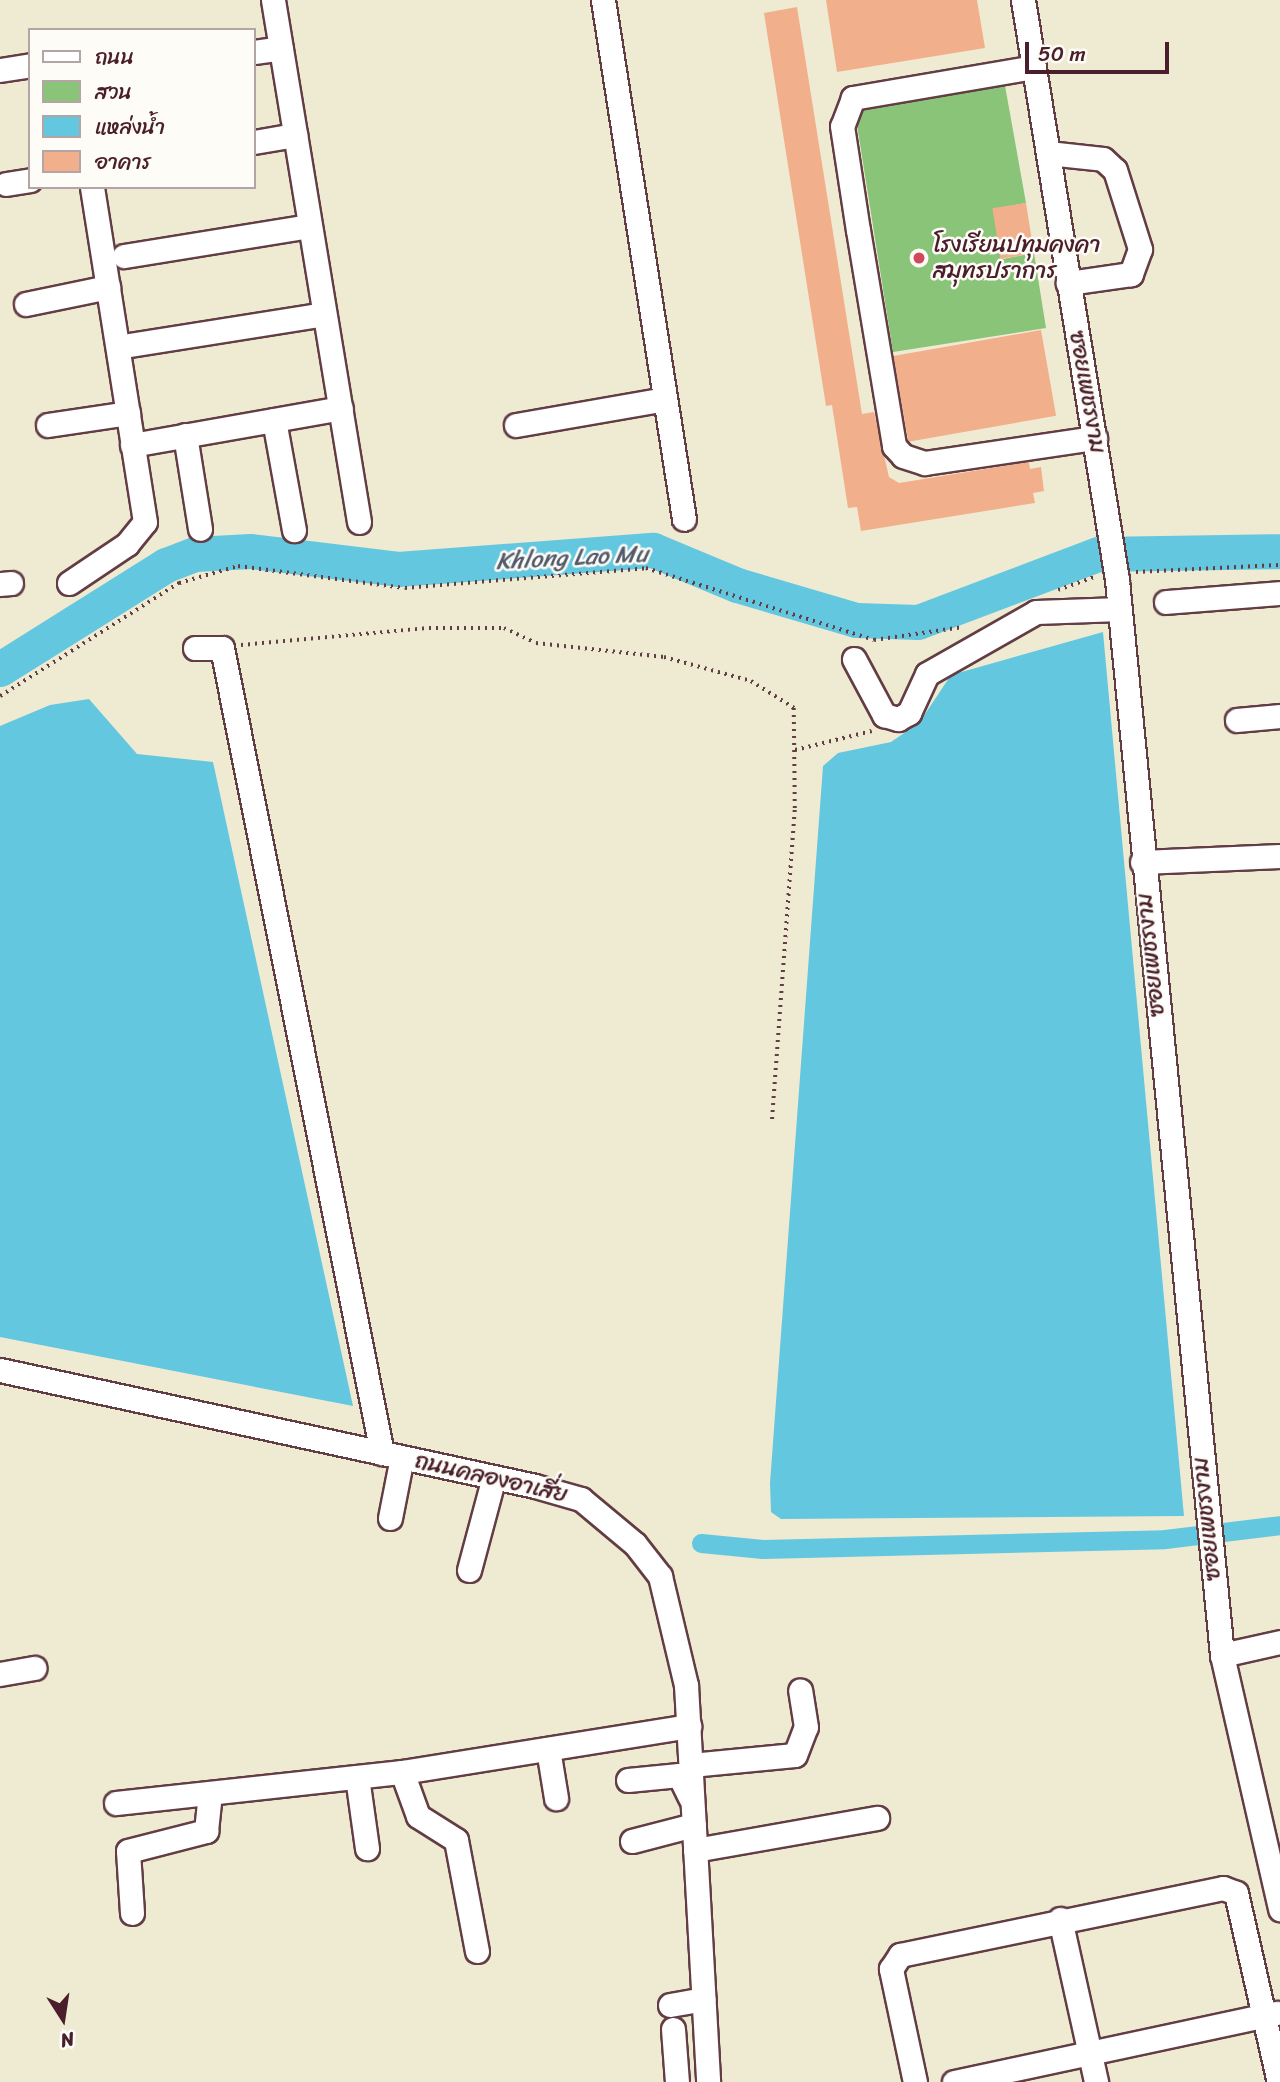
<!DOCTYPE html>
<html>
<head>
<meta charset="utf-8">
<style>
  body { margin:0 }
  #map { position:relative; width:1280px; height:2082px; overflow:hidden; background:#efead2; font-family:Sriracha,"Playpen Sans Thai",sans-serif }
  div>[style] { position:absolute }
  [style*='--x'] { left:calc(var(--x)*1px); top:calc(var(--y)*1px); width:calc(var(--w)*1px); rotate:calc(var(--a)*1deg) }
  .green>* { inset:0; background:#8ac478 }
  .water>* { inset:0; background:#63c7e0 }
  .canal>* { height:19px; margin:-9.5px; padding:0 9.5px; transform-origin:9.5px; border-radius:9.5px; background:#63c7e0 }
  .river>* { height:35px; margin:-17.5px; padding:0 17.5px; transform-origin:17.5px; border-radius:17.5px; background:#63c7e0 }
  .building>* { inset:0; background:#f1b08b; transform-origin:0 0 }
  .path>* { height:3.5px; margin-top:-1.75px; transform-origin:0; background:repeating-linear-gradient(90deg,#633d44 0 2px,transparent 0 7px) }
  .roads { filter:drop-shadow(2px 0 #633d44) drop-shadow(-2px 0 #633d44) drop-shadow(0 2px #633d44) drop-shadow(0 -2px #633d44) }
  .minor>* { height:23px; margin:-11.5px; padding:0 11.5px; transform-origin:11.5px; border-radius:11.5px; background:#fff }
  .dots>* { width:19px; height:19px; translate:-50% -50%; box-sizing:border-box; border:4px solid #fdfcf7; border-radius:50% }
  span { translate:-50% -50%; white-space:nowrap; text-align:center; line-height:1.15; -webkit-text-stroke:5px #fdfcf7; paint-order:stroke }
  .poi-label { font-size:23px; color:#4a1f2b }
  .left { translate:0 -50%; text-align:left }
  .street-label { font-size:23px; color:#4a1f2b }
  .water-label { font-size:24px; color:#535a6a; font-style:italic }
  .legend { position:absolute; left:28px; top:28px; width:228px; height:161px; box-sizing:border-box; background:#fdfcf7; border:2px solid #b5a4a5; margin:0; padding:9px 12px; list-style:none; font-size:21px; color:#4a1f2b }
  .legend li { display:flex; align-items:center; gap:14px; height:35px }
  .legend b { width:35px; border:2px solid #b5a4a5 }
  .north { position:absolute; left:28px; top:1984px; width:70px; height:70px; -webkit-text-stroke:5px #fdfcf7; paint-order:stroke; rotate:168deg; font-size:19px; font-weight:700; line-height:28px; text-align:center; color:#4a1f2b }
  .north::after { content:''; display:block; margin:auto; width:24px; height:32px; background:#4a1f2b; clip-path:polygon(50% 0,100% 100%,50% 72%,0 100%) }
  .scale { position:absolute; left:1025px; top:42px; width:144px; height:32px; box-sizing:border-box; border:4px solid #4a1f2b; border-top:0; padding-left:9px; font-size:21px; line-height:24px; white-space:nowrap; color:#4a1f2b; -webkit-text-stroke:5px #fdfcf7; paint-order:stroke }
</style>
</head>
<body>
<div id="map">
  <div class="green">
    <div style="clip-path:polygon(1004px 80px,1026px 203px,993px 209px,1003px 259px,1034px 253px,1046px 328px,893px 352px,854px 106px)"></div>
  </div>
  <div class="water">
    <div style="clip-path:polygon(1103px 632px,1184px 1516px,781px 1519px,771px 1512px,770px 1483px,823px 766px,838px 753px,891px 742px,919px 723px,951px 675px)"></div>
    <div style="clip-path:polygon(89px 699px,137px 754px,213px 762px,353px 1406px,0 1337px,0 726px,50px 705px)"></div>
  </div>
  <div class="canal">
    <div style="--x:701;--y:1543;--w:62;--a:5.5"></div>
    <div style="--x:763;--y:1549;--w:402;--a:-1.4"></div>
    <div style="--x:1165;--y:1539;--w:116;--a:-6.9"></div>
  </div>
  <div class="river">
    <div style="--x:0;--y:669;--w:196;--a:-32.1"></div>
    <div style="--x:166;--y:565;--w:31;--a:-21"></div>
    <div style="--x:195;--y:554;--w:55;--a:-3.1"></div>
    <div style="--x:250;--y:551;--w:149;--a:6.9"></div>
    <div style="--x:398;--y:569;--w:256;--a:-4.3"></div>
    <div style="--x:653;--y:550;--w:91;--a:22.6"></div>
    <div style="--x:737;--y:585;--w:124;--a:16.4"></div>
    <div style="--x:856;--y:620;--w:62;--a:1.8"></div>
    <div style="--x:918;--y:622;--w:192;--a:-20.7"></div>
    <div style="--x:1098;--y:554;--w:182;--a:-0.9"></div>
  </div>
  <div class="building">
    <div style="clip-path:polygon(826px 0,977px 0,985px 48px,837px 72px)"></div>
    <div style="clip-path:polygon(797px 7px,862px 414px,874px 412px,889px 477px,899px 483px,1029px 462px,1030px 469px,1041px 467px,1044px 491px,1033px 493px,1035px 503px,861px 531px,857px 507px,848px 508px,832px 405px,826px 406px,764px 13px)"></div>
    <div style="left:1026px;top:203px;width:51px;height:34px;rotate:81deg"></div>
    <div style="left:1041px;top:330px;width:87px;height:150px;rotate:80deg"></div>
  </div>
  <div class="path">
    <div style="--x:1136;--y:572;--w:144;--a:-2.8"></div>
    <div style="--x:1058;--y:590;--w:41;--a:-19.7"></div>
    <div style="--x:241;--y:645;--w:189;--a:-5.2"></div>
    <div style="--x:429;--y:628;--w:75;--a:0"></div>
    <div style="--x:504;--y:628;--w:35;--a:25"></div>
    <div style="--x:536;--y:643;--w:129;--a:6.2"></div>
    <div style="--x:664;--y:657;--w:90;--a:15.4"></div>
    <div style="--x:751;--y:681;--w:51;--a:32.1"></div>
    <div style="--x:794;--y:708;--w:102;--a:89.4"></div>
    <div style="--x:795;--y:810;--w:313;--a:94.2"></div>
    <div style="--x:0;--y:696;--w:212;--a:-32.3"></div>
    <div style="--x:179;--y:583;--w:61;--a:-16.1"></div>
    <div style="--x:238;--y:566;--w:168;--a:7.5"></div>
    <div style="--x:405;--y:588;--w:242;--a:-4.7"></div>
    <div style="--x:646;--y:568;--w:239;--a:17.5"></div>
    <div style="--x:874;--y:640;--w:90;--a:-8.3"></div>
    <div style="--x:795;--y:750;--w:79;--a:-13.9"></div>
  </div>
  <div class="roads">
    <div class="minor">
      <div style="--x:273;--y:0;--w:529;--a:80.64"></div>
      <div style="--x:603;--y:0;--w:525;--a:81.13"></div>
      <div style="--x:1023;--y:0;--w:588;--a:80.79"></div>
      <div style="--x:1117;--y:580;--w:1080;--a:84.42"></div>
      <div style="--x:1222;--y:1655;--w:261;--a:77.1"></div>
      <div style="--x:254;--y:52;--w:27;--a:-8"></div>
      <div style="--x:1034;--y:67;--w:184;--a:170.3"></div>
      <div style="--x:853;--y:98;--w:30;--a:111"></div>
      <div style="--x:842;--y:126;--w:105;--a:81.3"></div>
      <div style="--x:858;--y:230;--w:219;--a:80.5"></div>
      <div style="--x:894;--y:446;--w:13;--a:48"></div>
      <div style="--x:903;--y:456;--w:23;--a:18"></div>
      <div style="--x:925;--y:463;--w:172;--a:-8.4"></div>
      <div style="--x:0;--y:70;--w:30;--a:-9"></div>
      <div style="--x:254;--y:142;--w:42;--a:-9.7"></div>
      <div style="--x:1048;--y:153;--w:55;--a:6.2"></div>
      <div style="--x:1103;--y:159;--w:16;--a:43"></div>
      <div style="--x:1115;--y:170;--w:83;--a:72.4"></div>
      <div style="--x:1140;--y:249;--w:27;--a:110"></div>
      <div style="--x:1131;--y:274;--w:64;--a:171.9"></div>
      <div style="--x:6;--y:184;--w:24;--a:-9"></div>
      <div style="--x:124;--y:256;--w:188;--a:-9.2"></div>
      <div style="--x:26;--y:304;--w:84;--a:-11.7"></div>
      <div style="--x:129;--y:345;--w:197;--a:-9"></div>
      <div style="--x:274;--y:420;--w:112;--a:79.7"></div>
      <div style="--x:48;--y:425;--w:81;--a:-8.5"></div>
      <div style="--x:516;--y:425;--w:151;--a:-9.9"></div>
      <div style="--x:185;--y:435;--w:95;--a:80.9"></div>
      <div style="--x:132;--y:445;--w:212;--a:-10"></div>
      <div style="--x:69;--y:583;--w:70;--a:-33.9"></div>
      <div style="--x:127;--y:544;--w:28;--a:-51"></div>
      <div style="--x:145;--y:522;--w:339;--a:-99"></div>
      <div style="--x:0;--y:584;--w:11;--a:-5"></div>
      <div style="--x:1166;--y:602;--w:114;--a:-4.5"></div>
      <div style="--x:195;--y:648;--w:27;--a:0"></div>
      <div style="--x:222;--y:648;--w:821;--a:78.76"></div>
      <div style="--x:854;--y:659;--w:64;--a:61.8"></div>
      <div style="--x:884;--y:715;--w:15;--a:16"></div>
      <div style="--x:898;--y:719;--w:13;--a:-29"></div>
      <div style="--x:909;--y:713;--w:43;--a:-65.2"></div>
      <div style="--x:927;--y:674;--w:125;--a:-29.6"></div>
      <div style="--x:1036;--y:612;--w:84;--a:-2"></div>
      <div style="--x:1237;--y:720;--w:43;--a:-5.3"></div>
      <div style="--x:1142;--y:862;--w:138;--a:-2.5"></div>
      <div style="--x:0;--y:1370;--w:547;--a:12.23"></div>
      <div style="--x:535;--y:1486;--w:48;--a:15.8"></div>
      <div style="--x:581;--y:1499;--w:70;--a:39.8"></div>
      <div style="--x:635;--y:1544;--w:41;--a:52"></div>
      <div style="--x:660;--y:1576;--w:112;--a:76.6"></div>
      <div style="--x:686;--y:1685;--w:398;--a:86.8"></div>
      <div style="--x:390;--y:1518;--w:62;--a:-78.9"></div>
      <div style="--x:469;--y:1570;--w:96;--a:-75"></div>
      <div style="--x:1222;--y:1655;--w:59;--a:-12.6"></div>
      <div style="--x:0;--y:1674;--w:35;--a:-10"></div>
      <div style="--x:548;--y:1749;--w:50;--a:80.7"></div>
      <div style="--x:691;--y:1765;--w:104;--a:-5.5"></div>
      <div style="--x:795;--y:1755;--w:30;--a:-69"></div>
      <div style="--x:806;--y:1727;--w:37;--a:-99"></div>
      <div style="--x:402;--y:1772;--w:47;--a:70"></div>
      <div style="--x:418;--y:1816;--w:45;--a:32.3"></div>
      <div style="--x:456;--y:1840;--w:113;--a:79.3"></div>
      <div style="--x:357;--y:1777;--w:72;--a:82"></div>
      <div style="--x:628;--y:1780;--w:51;--a:-5.6"></div>
      <div style="--x:679;--y:1775;--w:25;--a:64"></div>
      <div style="--x:116;--y:1803;--w:288;--a:-6.2"></div>
      <div style="--x:402;--y:1772;--w:291;--a:-9.1"></div>
      <div style="--x:632;--y:1841;--w:64;--a:-14.5"></div>
      <div style="--x:695;--y:1850;--w:185;--a:-10"></div>
      <div style="--x:132;--y:1913;--w:62;--a:-93.7"></div>
      <div style="--x:128;--y:1851;--w:81;--a:-14.4"></div>
      <div style="--x:206;--y:1831;--w:38;--a:-84"></div>
      <div style="--x:1060;--y:1919;--w:167;--a:77.5"></div>
      <div style="--x:670;--y:2005;--w:34;--a:-10"></div>
      <div style="--x:673;--y:2029;--w:53;--a:85.7"></div>
      <div style="--x:915;--y:2082;--w:116;--a:-102"></div>
      <div style="--x:891;--y:1969;--w:17;--a:-57"></div>
      <div style="--x:900;--y:1955;--w:330;--a:-11.7"></div>
      <div style="--x:1223;--y:1888;--w:14;--a:21"></div>
      <div style="--x:1236;--y:1893;--w:194;--a:77.2"></div>
      <div style="--x:954;--y:2082;--w:330;--a:-12.1"></div>
    </div>
  </div>
  <div class="dots">
    <div style="left:919px;top:258px;background:#d1495b"></div>
  </div>
  <div class="poi-label">
    <span class="left" style="left:933px;top:258px">โรงเรียนปทุมคงคา<br>สมุทรปราการ</span>
  </div>
  <div class="street-label">
    <span style="left:1087px;top:392px;rotate:80deg">ซอยเพชรงาม</span>
    <span style="left:1151px;top:955px;rotate:-96deg">ซอยเพชรงาม</span>
    <span style="left:491px;top:1478px;rotate:13deg">ถนนคลองอาเสี่ย</span>
    <span style="left:1207px;top:1519px;rotate:-96deg">ซอยเพชรงาม</span>
  </div>
  <div class="water-label">
    <span style="left:572px;top:558px;rotate:-3deg">Khlong Lao Mu</span>
  </div>
  <ul class="legend">
  <li><b style="height:9px;background:#fff"></b>ถนน</li>
  <li><b style="height:19px;background:#8ac478"></b>สวน</li>
  <li><b style="height:19px;background:#63c7e0"></b>แหล่งน้ำ</li>
  <li><b style="height:19px;background:#f1b08b"></b>อาคาร</li>
  </ul>
  <div class="north">N</div>
  <div class="scale">50 m</div>
</div>
</body>
</html>
